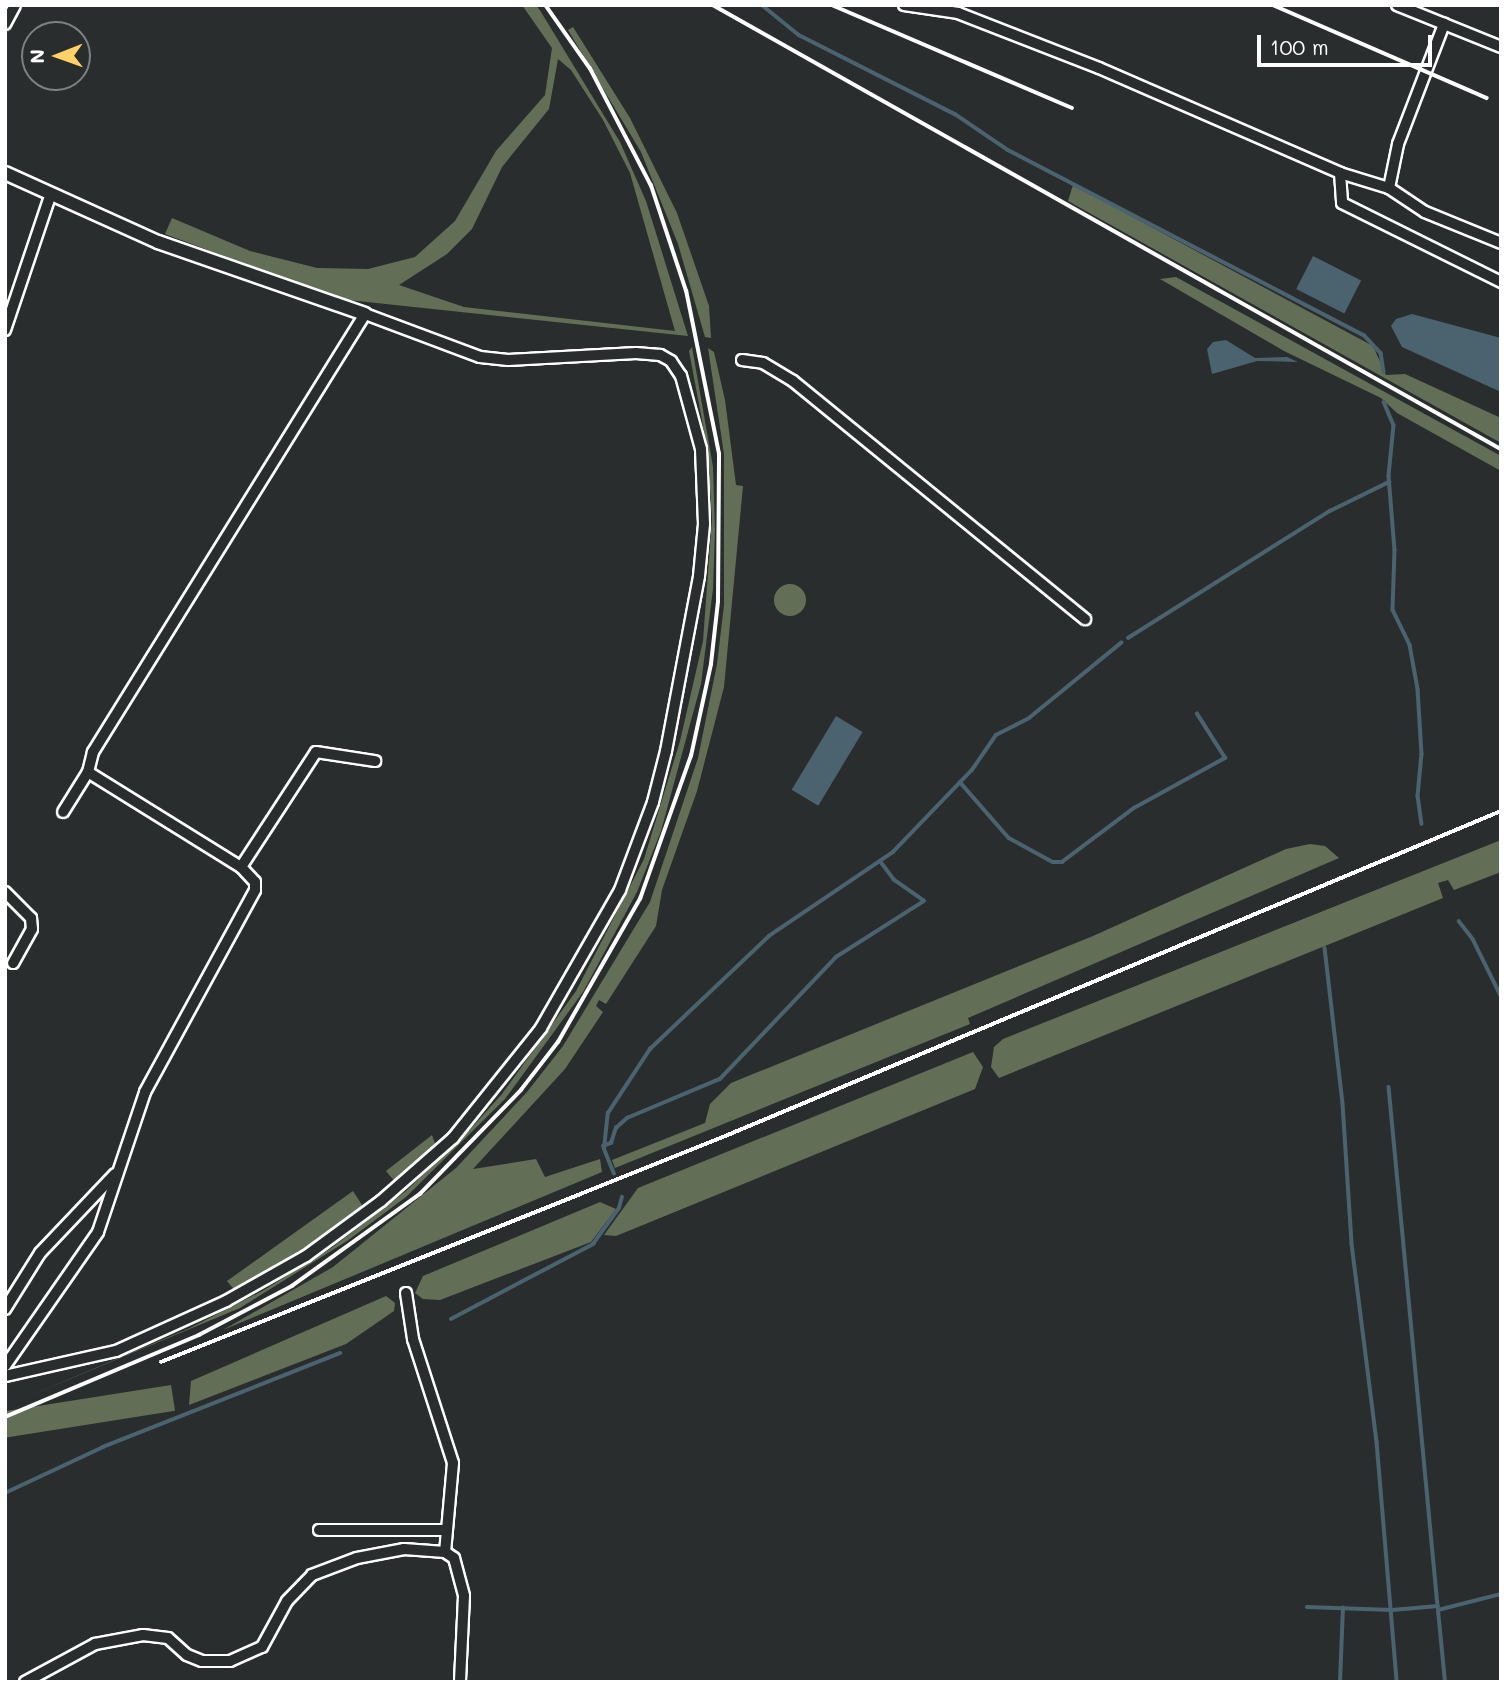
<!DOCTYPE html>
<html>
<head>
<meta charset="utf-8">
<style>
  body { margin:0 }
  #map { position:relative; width:1506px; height:1687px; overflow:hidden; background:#2a2d2e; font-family:Mali,sans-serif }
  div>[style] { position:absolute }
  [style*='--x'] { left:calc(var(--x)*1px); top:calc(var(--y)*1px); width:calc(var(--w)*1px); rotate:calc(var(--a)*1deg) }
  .green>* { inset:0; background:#626f56; transform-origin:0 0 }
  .round { border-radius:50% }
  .water>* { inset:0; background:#4b626f; transform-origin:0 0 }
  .stream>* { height:3.5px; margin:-1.75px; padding:0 1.75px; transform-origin:1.75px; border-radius:1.75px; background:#4b626f }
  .roads { filter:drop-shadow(2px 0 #fff) drop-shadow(-2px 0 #fff) drop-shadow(0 2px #fff) drop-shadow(0 -2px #fff) }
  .street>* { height:10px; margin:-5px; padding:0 5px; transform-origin:5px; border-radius:5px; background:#2a2d2e }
  .secondary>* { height:12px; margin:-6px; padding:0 6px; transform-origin:6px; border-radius:6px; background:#2a2d2e }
  .rail>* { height:3.5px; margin:-1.75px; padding:0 1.75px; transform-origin:1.75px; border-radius:1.75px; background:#fff }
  span { translate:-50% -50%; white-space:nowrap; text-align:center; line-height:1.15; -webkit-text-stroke:6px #2a2d2e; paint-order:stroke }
  .frame { position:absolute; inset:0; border:7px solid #fff; pointer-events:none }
  .north { position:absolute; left:21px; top:21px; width:70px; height:70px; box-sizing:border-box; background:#2a2d2e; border:2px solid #7f8182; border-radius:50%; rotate:269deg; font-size:19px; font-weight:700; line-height:28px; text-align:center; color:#fff }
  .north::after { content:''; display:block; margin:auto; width:24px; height:32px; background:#ffd166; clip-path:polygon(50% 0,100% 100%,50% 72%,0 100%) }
  .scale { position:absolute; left:1257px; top:35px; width:175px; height:32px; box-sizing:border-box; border:4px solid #fff; border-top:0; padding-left:9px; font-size:21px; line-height:24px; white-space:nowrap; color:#fff; -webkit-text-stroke:5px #2a2d2e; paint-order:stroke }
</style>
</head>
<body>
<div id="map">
  <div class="green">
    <div style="clip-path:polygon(evenodd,522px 5px,536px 5px,541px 12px,620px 142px,646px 201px,688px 336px,339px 299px,165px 234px,172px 218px,250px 251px,317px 268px,368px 269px,415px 257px,455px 221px,496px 151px,545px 95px,552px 48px,522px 5px,558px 59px,571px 70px,603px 120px,630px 173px,675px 331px,464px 307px,399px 285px,447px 254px,472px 229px,502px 167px,549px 109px,558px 59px)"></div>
    <div style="clip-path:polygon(573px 27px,630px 118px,677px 213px,709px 306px,711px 338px,705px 337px,678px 244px,641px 152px,568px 30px)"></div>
    <div style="clip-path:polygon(1073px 185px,1373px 346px,1386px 375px,1405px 374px,1501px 418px,1501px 443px,1068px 201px)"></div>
    <div style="clip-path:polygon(1176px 277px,1501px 456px,1501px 471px,1397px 413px,1381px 398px,1284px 351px,1160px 279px)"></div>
    <div style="clip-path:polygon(692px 347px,713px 467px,715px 530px,713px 589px,701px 684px,661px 831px,637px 892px,583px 992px,505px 1099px,406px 1197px,347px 1241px,240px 1308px,22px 1399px,190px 1328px,264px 1290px,330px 1249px,406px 1191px,465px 1135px,502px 1094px,576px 991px,644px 859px,680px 741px,703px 641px,712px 518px,707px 447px,689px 351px)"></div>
    <div style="clip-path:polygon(708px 348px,714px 352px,725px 400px,736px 485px,743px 486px,724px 687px,697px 791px,662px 890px,656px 926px,606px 1004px,599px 1000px,596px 1006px,603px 1012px,565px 1069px,473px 1169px,536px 1159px,545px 1177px,600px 1159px,602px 1172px,223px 1330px,333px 1267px,456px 1168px,527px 1092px,563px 1046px,650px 902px,698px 758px,717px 664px,724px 605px,724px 454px)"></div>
    <div class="round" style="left:774px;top:584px;width:32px;height:32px"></div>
    <div style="clip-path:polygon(1501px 840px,1501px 872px,1454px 890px,1448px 880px,1438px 883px,1443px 898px,999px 1078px,991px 1067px,994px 1047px,1003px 1039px)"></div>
    <div style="clip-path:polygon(1310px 844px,1325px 846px,1339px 858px,968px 1018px,970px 1024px,615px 1168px,612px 1160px,705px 1123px,710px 1104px,731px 1083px,1093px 936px,1286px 849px)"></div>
    <div style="clip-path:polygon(973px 1052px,983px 1067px,975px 1089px,616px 1236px,604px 1235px,638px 1188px)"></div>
    <div style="clip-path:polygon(432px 1135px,436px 1147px,396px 1183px,386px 1171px)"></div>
    <div style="clip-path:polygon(353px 1191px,362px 1205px,356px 1214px,260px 1278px,235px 1290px,232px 1287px,227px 1281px)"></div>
    <div style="clip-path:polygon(600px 1202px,616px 1209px,591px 1242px,440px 1300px,423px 1299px,415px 1293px,423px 1276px)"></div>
    <div style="clip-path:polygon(386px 1296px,395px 1303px,394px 1311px,346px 1344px,189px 1405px,191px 1381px)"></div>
    <div style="left:171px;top:1385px;width:26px;height:179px;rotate:81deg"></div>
  </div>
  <div class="water">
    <div style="left:1313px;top:256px;width:54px;height:37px;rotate:27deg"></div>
    <div style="clip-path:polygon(1412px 314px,1501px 338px,1501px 392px,1402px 347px,1391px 326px,1396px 319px)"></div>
    <div style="clip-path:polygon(1226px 340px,1255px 358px,1287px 357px,1298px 362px,1257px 361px,1212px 374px,1207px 349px,1213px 342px)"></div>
    <div style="left:836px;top:716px;width:31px;height:86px;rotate:31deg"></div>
  </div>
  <div class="stream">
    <div style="--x:762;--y:5;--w:48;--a:39"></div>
    <div style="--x:799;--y:35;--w:175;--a:26.9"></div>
    <div style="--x:955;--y:114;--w:64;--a:34.2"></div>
    <div style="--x:1008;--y:150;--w:401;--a:27.5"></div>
    <div style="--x:1364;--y:335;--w:25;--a:47"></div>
    <div style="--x:1381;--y:353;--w:19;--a:81"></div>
    <div style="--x:1384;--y:402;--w:25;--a:67"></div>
    <div style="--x:1394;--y:425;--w:51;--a:95.6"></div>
    <div style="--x:1389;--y:476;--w:74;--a:85.4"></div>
    <div style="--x:1395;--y:550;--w:60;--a:91.9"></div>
    <div style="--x:1393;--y:610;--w:39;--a:64"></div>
    <div style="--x:1410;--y:645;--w:45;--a:79.7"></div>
    <div style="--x:1418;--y:689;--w:65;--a:86.5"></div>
    <div style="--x:1422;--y:754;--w:42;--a:95.4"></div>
    <div style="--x:1418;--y:796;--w:28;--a:82"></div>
    <div style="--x:1128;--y:638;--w:239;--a:-32.2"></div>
    <div style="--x:1330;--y:511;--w:66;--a:-26.2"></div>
    <div style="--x:960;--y:782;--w:74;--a:48.8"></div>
    <div style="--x:1009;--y:838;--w:50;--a:28.6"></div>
    <div style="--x:1053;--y:862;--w:9;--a:0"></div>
    <div style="--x:1062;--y:862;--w:90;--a:-36.9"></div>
    <div style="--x:1134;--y:808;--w:104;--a:-28.8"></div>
    <div style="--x:1225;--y:758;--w:52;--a:-122.5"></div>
    <div style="--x:1459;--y:921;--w:23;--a:52"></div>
    <div style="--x:1473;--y:939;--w:64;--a:63.8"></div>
    <div style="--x:1325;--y:948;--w:157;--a:83.4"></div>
    <div style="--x:1343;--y:1104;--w:140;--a:86.3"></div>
    <div style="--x:1352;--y:1244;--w:200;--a:82.8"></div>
    <div style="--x:1377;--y:1442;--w:241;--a:85.2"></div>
    <div style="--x:1389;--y:1087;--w:521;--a:84.61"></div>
    <div style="--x:603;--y:1146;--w:9;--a:-21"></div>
    <div style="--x:611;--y:1143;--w:16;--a:-72"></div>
    <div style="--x:616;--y:1128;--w:15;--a:-42"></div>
    <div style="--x:627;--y:1118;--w:101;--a:-22.8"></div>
    <div style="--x:720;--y:1079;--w:168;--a:-46.4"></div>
    <div style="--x:836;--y:957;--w:104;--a:-32.5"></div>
    <div style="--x:924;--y:901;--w:37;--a:-145"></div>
    <div style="--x:894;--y:880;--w:21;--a:-127"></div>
    <div style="--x:614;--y:1174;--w:27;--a:-112"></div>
    <div style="--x:604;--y:1149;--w:36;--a:-84"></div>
    <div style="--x:608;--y:1113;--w:77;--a:-56.7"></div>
    <div style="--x:650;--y:1049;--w:164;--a:-43.5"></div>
    <div style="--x:769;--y:936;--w:150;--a:-34.1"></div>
    <div style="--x:893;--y:852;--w:114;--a:-46.1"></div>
    <div style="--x:972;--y:770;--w:42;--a:-55.6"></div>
    <div style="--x:996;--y:735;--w:37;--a:-27"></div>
    <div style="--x:1029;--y:718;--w:119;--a:-39.2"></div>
    <div style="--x:451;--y:1319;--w:161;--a:-27.8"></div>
    <div style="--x:593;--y:1244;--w:44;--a:-54.2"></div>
    <div style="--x:619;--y:1208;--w:11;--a:-75"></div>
    <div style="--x:5;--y:1493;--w:108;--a:-25.1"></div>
    <div style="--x:103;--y:1447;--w:255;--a:-21.6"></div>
    <div style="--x:1307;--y:1607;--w:85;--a:2"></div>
    <div style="--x:1392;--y:1610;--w:46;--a:-5"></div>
    <div style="--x:1340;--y:1682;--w:74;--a:-87.7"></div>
    <div style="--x:1445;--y:1682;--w:72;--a:-95.6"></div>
    <div style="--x:1438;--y:1610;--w:65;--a:-14.3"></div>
  </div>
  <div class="roads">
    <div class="street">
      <div style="--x:904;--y:5;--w:55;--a:8.4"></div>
      <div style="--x:958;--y:13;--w:151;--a:21.3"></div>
      <div style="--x:1099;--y:68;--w:263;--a:23.5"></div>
      <div style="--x:1340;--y:173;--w:51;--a:17"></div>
      <div style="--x:1389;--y:188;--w:43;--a:33.7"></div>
      <div style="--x:1425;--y:212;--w:82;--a:22.2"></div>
      <div style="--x:1397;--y:5;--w:112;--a:22"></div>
      <div style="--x:5;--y:24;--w:21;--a:-62"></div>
      <div style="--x:1340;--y:173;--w:30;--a:86"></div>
      <div style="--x:1342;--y:203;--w:178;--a:26.4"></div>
      <div style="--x:1389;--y:188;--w:45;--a:-78.4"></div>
      <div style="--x:1398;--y:144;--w:129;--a:-69"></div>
      <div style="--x:5;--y:330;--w:141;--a:-71.4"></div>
      <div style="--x:742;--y:360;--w:21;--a:8"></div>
      <div style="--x:763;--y:363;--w:35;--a:31"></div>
      <div style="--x:793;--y:381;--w:377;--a:39.2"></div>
      <div style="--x:241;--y:867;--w:137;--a:-56.9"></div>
      <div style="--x:316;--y:752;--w:60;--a:8.7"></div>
      <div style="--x:5;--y:892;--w:37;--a:45"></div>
      <div style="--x:31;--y:918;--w:11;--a:85"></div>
      <div style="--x:32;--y:929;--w:39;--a:119"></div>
      <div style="--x:406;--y:1293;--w:47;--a:81.3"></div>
      <div style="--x:413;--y:1339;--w:130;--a:72.1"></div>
      <div style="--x:453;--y:1463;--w:89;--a:95.1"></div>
      <div style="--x:5;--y:1309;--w:66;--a:-58"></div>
      <div style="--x:40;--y:1253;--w:109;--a:-46.5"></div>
      <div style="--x:5;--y:1366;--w:163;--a:-55.2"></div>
      <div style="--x:98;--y:1232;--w:148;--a:-71.4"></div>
      <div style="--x:145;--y:1092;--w:230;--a:-61.4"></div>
      <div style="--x:255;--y:890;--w:8;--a:-90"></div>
      <div style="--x:255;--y:882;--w:21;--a:-133"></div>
      <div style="--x:241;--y:867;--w:180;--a:-148.2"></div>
      <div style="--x:5;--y:1376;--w:114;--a:-12.7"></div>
      <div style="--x:116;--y:1351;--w:121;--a:-24.4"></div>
      <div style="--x:226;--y:1301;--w:92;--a:-29.4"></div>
      <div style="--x:306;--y:1256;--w:93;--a:-36.3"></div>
      <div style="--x:381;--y:1201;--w:96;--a:-41.2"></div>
      <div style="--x:453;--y:1138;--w:141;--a:-51.3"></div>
      <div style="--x:541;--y:1028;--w:159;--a:-60.2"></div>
      <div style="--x:620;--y:890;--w:94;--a:-69.4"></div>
      <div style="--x:653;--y:802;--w:53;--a:-75.7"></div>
      <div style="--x:666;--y:751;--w:178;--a:-79.3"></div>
      <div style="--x:699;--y:576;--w:52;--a:-84.5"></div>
      <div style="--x:704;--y:524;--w:75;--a:-92.3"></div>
      <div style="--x:701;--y:449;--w:76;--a:-105.3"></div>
      <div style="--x:681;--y:376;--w:18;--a:-124"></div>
      <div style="--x:671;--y:361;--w:13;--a:-151"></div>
      <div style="--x:660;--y:355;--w:24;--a:-175"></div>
      <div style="--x:636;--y:353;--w:128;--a:176.9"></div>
      <div style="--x:508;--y:360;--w:28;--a:-174"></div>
      <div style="--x:480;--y:357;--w:123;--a:-159.5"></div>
      <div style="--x:365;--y:314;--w:516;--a:121.84"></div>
      <div style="--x:93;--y:752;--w:21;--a:104"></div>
      <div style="--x:88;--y:772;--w:47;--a:122"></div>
      <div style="--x:319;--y:1530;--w:128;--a:0"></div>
      <div style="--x:25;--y:1682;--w:80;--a:-28.5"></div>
      <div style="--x:95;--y:1644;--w:49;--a:-10.6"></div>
      <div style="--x:143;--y:1635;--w:25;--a:7"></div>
      <div style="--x:168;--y:1638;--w:25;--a:42"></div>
      <div style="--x:187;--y:1655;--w:16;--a:22"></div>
      <div style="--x:202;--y:1661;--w:28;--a:0"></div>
      <div style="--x:230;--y:1661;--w:35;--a:-24"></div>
      <div style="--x:262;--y:1647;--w:52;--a:-61.5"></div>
      <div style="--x:287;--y:1601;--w:36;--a:-46"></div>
      <div style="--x:312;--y:1575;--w:48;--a:-20.7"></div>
      <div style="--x:357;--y:1558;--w:48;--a:-10.8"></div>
      <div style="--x:404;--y:1549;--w:41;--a:4.2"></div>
      <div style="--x:445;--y:1552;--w:11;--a:34"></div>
      <div style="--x:454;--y:1558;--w:39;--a:75"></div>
      <div style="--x:464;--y:1596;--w:86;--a:92.7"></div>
    </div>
    <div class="secondary">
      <div style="--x:5;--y:173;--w:168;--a:24.3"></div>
      <div style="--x:158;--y:242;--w:219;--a:19.2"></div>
    </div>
  </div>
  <div class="rail">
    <div style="--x:713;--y:5;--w:904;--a:29.4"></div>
    <div style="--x:832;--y:5;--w:261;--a:23.2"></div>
    <div style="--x:1273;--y:5;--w:233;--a:23.5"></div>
    <div style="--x:161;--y:1362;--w:605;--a:-21.82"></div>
    <div style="--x:723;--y:1137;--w:844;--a:-22.73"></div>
    <div style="--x:5;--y:1417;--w:211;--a:-22.9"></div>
    <div style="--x:199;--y:1335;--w:105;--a:-27.8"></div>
    <div style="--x:292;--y:1286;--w:158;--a:-35.7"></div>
    <div style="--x:420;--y:1194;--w:145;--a:-45.8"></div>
    <div style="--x:521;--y:1090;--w:61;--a:-52.4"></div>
    <div style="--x:558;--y:1042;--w:165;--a:-60.2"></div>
    <div style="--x:640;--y:899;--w:152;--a:-70.4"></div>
    <div style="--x:691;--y:756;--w:94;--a:-77.7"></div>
    <div style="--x:711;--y:664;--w:62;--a:-83.6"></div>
    <div style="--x:718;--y:602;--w:148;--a:-89.6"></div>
    <div style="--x:719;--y:454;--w:166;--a:-101.4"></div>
    <div style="--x:686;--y:291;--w:111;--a:-108.4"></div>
    <div style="--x:651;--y:186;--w:132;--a:-117.5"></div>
    <div style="--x:590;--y:69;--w:78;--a:-125.1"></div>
  </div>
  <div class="frame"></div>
  <div class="north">N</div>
  <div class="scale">100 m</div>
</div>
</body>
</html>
